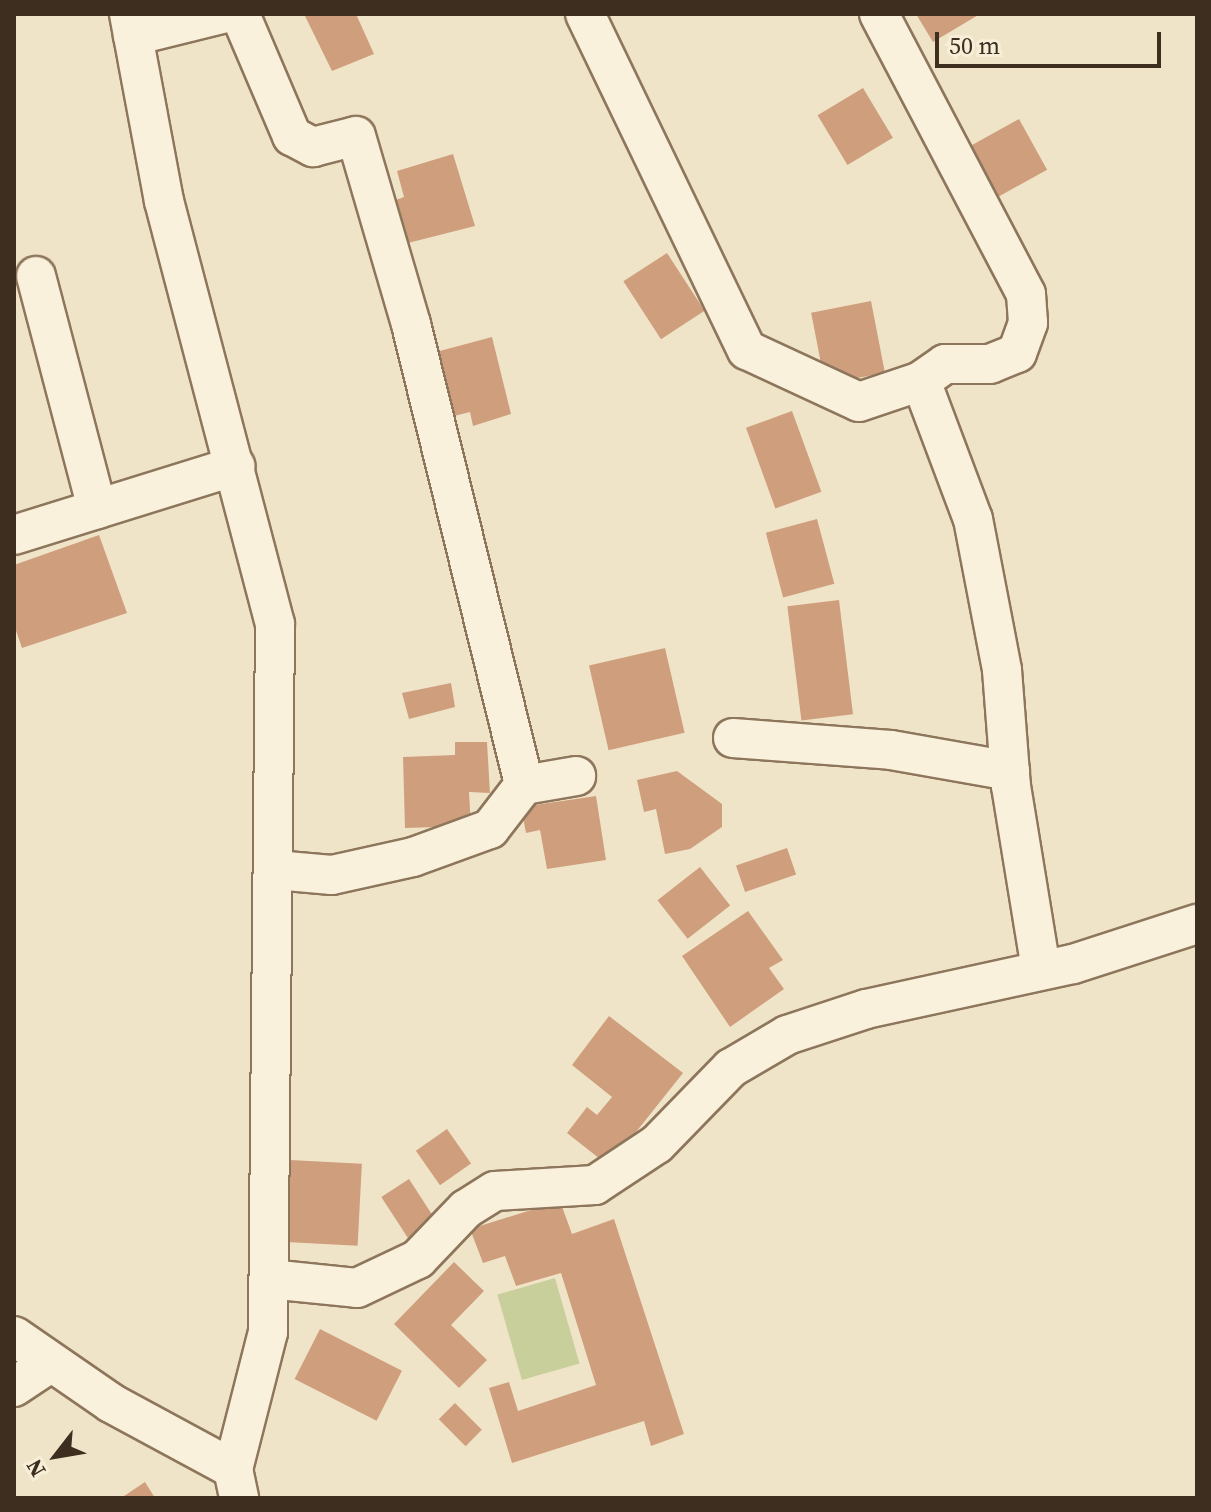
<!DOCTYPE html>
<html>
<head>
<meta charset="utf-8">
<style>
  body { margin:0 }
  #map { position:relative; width:1211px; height:1512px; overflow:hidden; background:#f0e4c8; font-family:"Source Serif 4",serif }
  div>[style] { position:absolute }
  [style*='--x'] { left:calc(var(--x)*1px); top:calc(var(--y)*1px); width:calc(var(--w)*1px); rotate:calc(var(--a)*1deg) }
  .green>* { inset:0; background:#c9cf9b; transform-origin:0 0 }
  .building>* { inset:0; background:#cf9f7d; transform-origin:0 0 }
  .roads { filter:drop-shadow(2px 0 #8d765c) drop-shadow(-2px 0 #8d765c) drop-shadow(0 2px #8d765c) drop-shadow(0 -2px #8d765c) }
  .minor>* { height:38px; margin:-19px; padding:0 19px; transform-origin:19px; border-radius:19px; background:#faf1dc }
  span { translate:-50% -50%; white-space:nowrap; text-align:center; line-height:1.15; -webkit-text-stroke:8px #f7eed8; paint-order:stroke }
  .frame { position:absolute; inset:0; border:16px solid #3d2e20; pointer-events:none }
  .north { position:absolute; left:16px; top:1416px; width:80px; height:80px; -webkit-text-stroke:6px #f7eed8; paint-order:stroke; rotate:239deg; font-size:22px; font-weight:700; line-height:32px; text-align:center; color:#3d2e20 }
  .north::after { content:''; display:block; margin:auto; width:28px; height:36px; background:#3d2e20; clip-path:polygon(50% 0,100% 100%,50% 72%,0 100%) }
  .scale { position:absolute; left:935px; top:32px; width:226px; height:36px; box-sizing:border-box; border:4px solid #3d2e20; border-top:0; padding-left:10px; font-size:24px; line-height:28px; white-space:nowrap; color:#3d2e20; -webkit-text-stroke:6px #f7eed8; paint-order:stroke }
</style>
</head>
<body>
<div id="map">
  <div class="green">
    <div style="left:555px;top:1278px;width:89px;height:60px;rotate:74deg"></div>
  </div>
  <div class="building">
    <div style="clip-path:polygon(304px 14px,356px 14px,374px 54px,332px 71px)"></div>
    <div style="clip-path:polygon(916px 14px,980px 14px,933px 42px)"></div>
    <div style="left:863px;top:88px;width:58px;height:53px;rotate:59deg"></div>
    <div style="left:1019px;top:119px;width:58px;height:66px;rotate:61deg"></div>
    <div style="clip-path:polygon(453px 154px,475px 226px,408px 243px,393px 201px,404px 197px,397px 171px)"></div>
    <div style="left:667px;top:253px;width:69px;height:52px;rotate:57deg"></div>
    <div style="left:871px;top:301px;width:73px;height:61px;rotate:79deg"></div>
    <div style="clip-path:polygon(492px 337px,511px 414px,473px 426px,470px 412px,454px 416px,436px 352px)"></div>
    <div style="left:792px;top:411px;width:86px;height:49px;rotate:70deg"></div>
    <div style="left:817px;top:519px;width:67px;height:53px;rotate:75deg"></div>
    <div style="clip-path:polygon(99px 535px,127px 613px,22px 648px,14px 625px,14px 565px)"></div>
    <div style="left:839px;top:600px;width:115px;height:52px;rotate:83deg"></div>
    <div style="left:665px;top:648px;width:87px;height:78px;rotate:77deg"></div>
    <div style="clip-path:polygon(451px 683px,455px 707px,409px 719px,402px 693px)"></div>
    <div style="clip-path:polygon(455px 742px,487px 742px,490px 793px,469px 792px,471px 826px,405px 828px,403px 757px,455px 755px)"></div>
    <div style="clip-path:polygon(677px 771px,722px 804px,722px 827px,690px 849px,665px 854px,656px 809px,644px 812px,637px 780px)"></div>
    <div style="clip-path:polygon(596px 796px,606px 860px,547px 869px,540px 830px,526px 833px,521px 807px)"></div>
    <div style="left:787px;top:848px;width:28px;height:54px;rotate:71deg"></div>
    <div style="left:700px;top:867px;width:49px;height:54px;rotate:52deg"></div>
    <div style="clip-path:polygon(748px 911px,783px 960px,769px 968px,784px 989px,730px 1027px,682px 956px)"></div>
    <div style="clip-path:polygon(609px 1016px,683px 1073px,609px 1166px,567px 1133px,587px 1107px,597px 1115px,612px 1097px,572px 1065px)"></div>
    <div style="left:447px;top:1129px;width:42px;height:38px;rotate:55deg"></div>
    <div style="left:290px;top:1160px;width:72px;height:82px;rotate:3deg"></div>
    <div style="left:409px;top:1179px;width:56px;height:33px;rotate:57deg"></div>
    <div style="clip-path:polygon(560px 1201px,572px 1234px,614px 1219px,684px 1434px,651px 1446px,644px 1421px,512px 1463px,489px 1388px,509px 1382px,518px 1411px,596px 1385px,561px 1273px,516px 1286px,505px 1256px,483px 1263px,470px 1229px)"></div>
    <div style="clip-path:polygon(454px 1262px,484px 1291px,451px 1325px,487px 1360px,459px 1388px,394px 1324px)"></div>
    <div style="left:320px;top:1329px;width:92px;height:56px;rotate:27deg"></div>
    <div style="left:455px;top:1403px;width:38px;height:23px;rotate:45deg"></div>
    <div style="clip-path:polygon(145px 1482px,155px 1498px,121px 1498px)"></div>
  </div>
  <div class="roads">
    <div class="minor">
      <div style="--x:129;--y:14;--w:190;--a:79.4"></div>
      <div style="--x:164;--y:201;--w:437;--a:75.3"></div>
      <div style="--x:275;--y:624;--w:708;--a:90.57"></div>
      <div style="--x:268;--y:1332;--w:141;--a:104.3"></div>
      <div style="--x:233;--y:1469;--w:30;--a:78"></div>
      <div style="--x:240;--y:14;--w:133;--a:66.9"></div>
      <div style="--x:292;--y:136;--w:24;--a:28"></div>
      <div style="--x:313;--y:147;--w:44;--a:-14.3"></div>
      <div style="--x:356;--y:136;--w:196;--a:73.7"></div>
      <div style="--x:411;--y:324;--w:475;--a:76.2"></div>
      <div style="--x:585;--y:14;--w:373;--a:64.3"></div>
      <div style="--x:747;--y:350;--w:123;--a:24.9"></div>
      <div style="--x:859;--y:402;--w:65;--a:-18.7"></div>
      <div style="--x:879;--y:14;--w:316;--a:62.3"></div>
      <div style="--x:1026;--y:294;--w:29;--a:86"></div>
      <div style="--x:1028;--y:323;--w:32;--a:110"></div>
      <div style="--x:1017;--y:353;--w:29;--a:158"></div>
      <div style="--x:990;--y:364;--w:45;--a:180"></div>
      <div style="--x:945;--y:364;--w:29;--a:145"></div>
      <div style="--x:921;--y:381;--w:147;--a:69.4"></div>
      <div style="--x:973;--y:519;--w:154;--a:79.1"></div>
      <div style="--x:1002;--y:670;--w:116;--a:85.6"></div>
      <div style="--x:1011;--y:786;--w:185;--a:80.7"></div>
      <div style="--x:133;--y:36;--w:92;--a:-13.9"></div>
      <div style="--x:36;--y:276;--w:241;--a:75.3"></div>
      <div style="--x:14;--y:535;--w:232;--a:-17.3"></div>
      <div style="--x:733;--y:738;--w:158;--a:4.3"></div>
      <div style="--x:891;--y:750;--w:121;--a:10"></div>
      <div style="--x:275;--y:870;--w:57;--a:5"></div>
      <div style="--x:332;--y:875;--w:83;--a:-12.5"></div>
      <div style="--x:413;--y:857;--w:82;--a:-20"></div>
      <div style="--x:490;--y:829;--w:56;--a:-52.3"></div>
      <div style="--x:524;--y:785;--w:53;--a:-9.8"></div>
      <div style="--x:269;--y:1279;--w:88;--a:5.8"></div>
      <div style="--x:357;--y:1288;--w:68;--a:-25.4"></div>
      <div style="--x:418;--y:1259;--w:69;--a:-46.2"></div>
      <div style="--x:466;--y:1209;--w:34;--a:-32"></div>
      <div style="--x:495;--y:1191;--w:100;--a:-3.4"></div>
      <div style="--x:595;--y:1185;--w:74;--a:-33.5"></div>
      <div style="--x:657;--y:1144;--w:106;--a:-45.8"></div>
      <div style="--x:731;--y:1068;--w:65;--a:-30.5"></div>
      <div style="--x:787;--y:1035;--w:83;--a:-18.2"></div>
      <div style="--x:866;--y:1009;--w:212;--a:-12.3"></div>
      <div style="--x:1073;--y:964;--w:130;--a:-17.9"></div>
      <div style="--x:14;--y:1336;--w:118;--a:34.6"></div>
      <div style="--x:111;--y:1403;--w:139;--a:28.4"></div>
      <div style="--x:14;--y:1387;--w:43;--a:-33.7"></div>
    </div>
  </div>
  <div class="frame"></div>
  <div class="north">N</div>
  <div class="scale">50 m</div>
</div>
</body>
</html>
